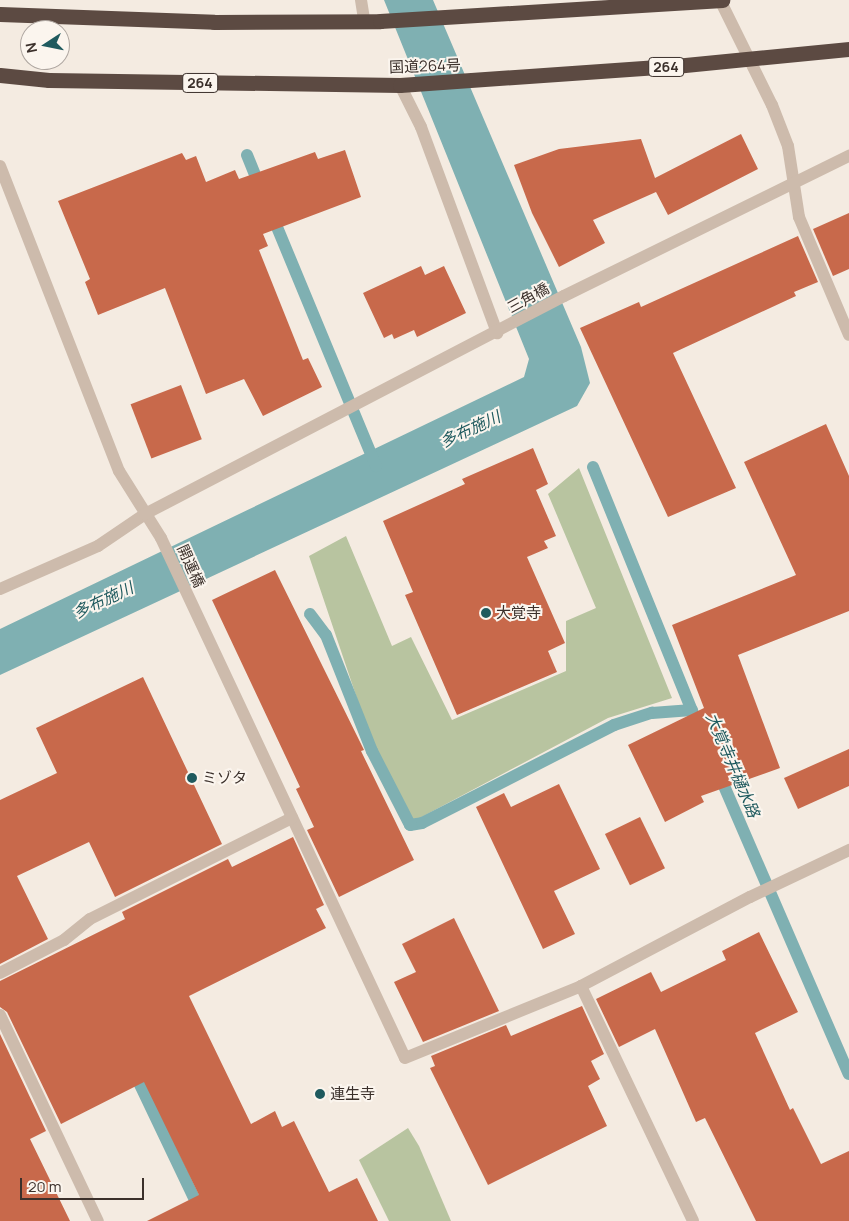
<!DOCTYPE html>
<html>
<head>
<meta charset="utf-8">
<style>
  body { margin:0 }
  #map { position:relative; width:849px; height:1221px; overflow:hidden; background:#f4ebe1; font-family:Manrope,"Noto Sans JP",sans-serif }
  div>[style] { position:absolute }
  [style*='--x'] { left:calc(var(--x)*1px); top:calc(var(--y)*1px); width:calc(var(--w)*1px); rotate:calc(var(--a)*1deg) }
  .green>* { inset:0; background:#b8c4a0 }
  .water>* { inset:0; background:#7fb0b2 }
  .stream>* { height:12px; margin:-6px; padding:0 6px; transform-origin:6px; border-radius:6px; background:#7fb0b2 }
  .building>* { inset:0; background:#c8694b; transform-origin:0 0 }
  .minor>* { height:12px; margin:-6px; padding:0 6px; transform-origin:6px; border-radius:6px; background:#cdbbac }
  .highway>* { height:15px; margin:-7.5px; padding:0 7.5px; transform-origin:7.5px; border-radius:7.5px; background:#5c4a42 }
  .dots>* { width:14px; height:14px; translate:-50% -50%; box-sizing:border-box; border:2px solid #fbf5ee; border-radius:50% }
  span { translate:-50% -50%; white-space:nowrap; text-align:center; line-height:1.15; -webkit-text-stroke:4px #fbf5ee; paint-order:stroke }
  .shield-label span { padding:1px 4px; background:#fbf5ee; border:1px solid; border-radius:4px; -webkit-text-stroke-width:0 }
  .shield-label { font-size:14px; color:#3b302b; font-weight:700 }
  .street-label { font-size:15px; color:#3b302b }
  .poi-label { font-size:15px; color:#3b302b }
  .left { translate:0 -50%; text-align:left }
  .water-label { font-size:16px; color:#1f5a5e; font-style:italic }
  .north { position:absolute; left:20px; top:20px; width:50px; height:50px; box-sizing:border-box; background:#fbf5ee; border:1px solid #aea6a0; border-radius:50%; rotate:259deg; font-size:14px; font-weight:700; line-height:20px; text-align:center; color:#3b302b }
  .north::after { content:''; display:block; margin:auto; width:18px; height:22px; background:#1f5a5e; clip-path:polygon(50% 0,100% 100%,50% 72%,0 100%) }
  .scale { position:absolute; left:20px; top:1178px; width:124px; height:22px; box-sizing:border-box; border:2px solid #3b302b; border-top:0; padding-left:6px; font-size:15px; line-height:18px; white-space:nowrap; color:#3b302b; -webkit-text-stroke:4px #fbf5ee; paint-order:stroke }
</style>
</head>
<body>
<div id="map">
  <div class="green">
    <div style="clip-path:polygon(579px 468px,672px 698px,608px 718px,414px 821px,371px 740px,309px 556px,346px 536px,392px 646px,411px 637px,452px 720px,566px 671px,566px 621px,596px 608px,548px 494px)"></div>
    <div style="clip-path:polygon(408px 1128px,419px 1146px,451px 1221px,389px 1221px,359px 1160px)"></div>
  </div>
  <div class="water">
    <div style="clip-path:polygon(384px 0,433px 0,581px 347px,590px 383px,577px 406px,0 675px,0 629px,524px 377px,529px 359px)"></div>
  </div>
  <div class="stream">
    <div style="--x:247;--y:155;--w:37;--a:68"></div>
    <div style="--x:272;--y:215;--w:272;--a:67.5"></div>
    <div style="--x:593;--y:467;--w:282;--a:67.9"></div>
    <div style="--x:310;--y:614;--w:26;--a:53"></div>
    <div style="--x:326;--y:635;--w:125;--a:68.4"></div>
    <div style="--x:372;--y:751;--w:83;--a:62.8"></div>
    <div style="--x:410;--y:825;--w:12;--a:-9"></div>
    <div style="--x:422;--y:823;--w:216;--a:-27"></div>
    <div style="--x:614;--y:725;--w:40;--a:-18"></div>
    <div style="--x:652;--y:713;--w:40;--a:-4.3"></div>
    <div style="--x:718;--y:772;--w:329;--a:66.6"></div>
    <div style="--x:133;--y:1070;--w:167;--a:64.5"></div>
  </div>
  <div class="building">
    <div style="clip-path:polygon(741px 134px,758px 169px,668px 215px,656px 192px,593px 220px,605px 243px,559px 267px,532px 213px,514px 165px,559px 149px,641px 139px,655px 178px)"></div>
    <div style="clip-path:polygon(345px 150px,361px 197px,263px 234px,268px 246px,259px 250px,303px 360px,308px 358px,322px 387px,263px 416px,244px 379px,206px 394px,165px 288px,98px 315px,85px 282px,90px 279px,58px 201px,182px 153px,186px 160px,196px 156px,206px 182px,235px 170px,239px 179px,315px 152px,318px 159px)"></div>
    <div style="clip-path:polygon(849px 213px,849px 269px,833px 276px,813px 229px)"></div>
    <div style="clip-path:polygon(798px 236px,818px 282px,794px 292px,796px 296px,673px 353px,736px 488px,668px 517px,580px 328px,639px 302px,641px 307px)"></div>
    <div style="clip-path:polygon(421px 266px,425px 275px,444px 266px,466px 313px,417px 337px,414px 330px,394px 339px,392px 334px,384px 338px,363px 293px)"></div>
    <div style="left:181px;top:385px;width:58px;height:54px;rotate:69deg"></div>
    <div style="clip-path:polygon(826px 424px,849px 476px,849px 611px,738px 655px,780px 768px,701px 796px,704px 802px,665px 822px,628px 745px,704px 708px,672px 625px,796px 575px,744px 462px)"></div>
    <div style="clip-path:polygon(533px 448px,548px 484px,536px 490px,556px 536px,544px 541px,548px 548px,527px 557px,565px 643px,548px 651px,557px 672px,457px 715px,405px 595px,413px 592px,383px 521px,465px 484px,462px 479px)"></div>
    <div style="clip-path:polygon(275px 570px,364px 750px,361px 751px,414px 860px,339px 897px,307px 830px,314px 827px,296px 789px,300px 787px,212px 600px)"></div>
    <div style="clip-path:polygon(143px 677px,222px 844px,115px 897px,89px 842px,17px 876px,48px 939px,0 964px,0 800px,57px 773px,36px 728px)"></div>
    <div style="clip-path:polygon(849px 749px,849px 786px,798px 809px,784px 778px)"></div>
    <div style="clip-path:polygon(559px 784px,600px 869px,554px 891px,575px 934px,543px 949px,476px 807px,504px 793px,511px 807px)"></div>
    <div style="left:640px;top:817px;width:57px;height:39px;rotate:64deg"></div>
    <div style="clip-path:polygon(293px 837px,324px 905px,316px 909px,326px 928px,189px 996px,251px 1124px,275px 1111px,282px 1127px,294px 1121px,329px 1192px,357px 1178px,378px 1221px,147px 1221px,199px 1195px,144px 1082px,61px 1124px,7px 1012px,0 1007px,0 981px,125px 919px,122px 912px,228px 859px,232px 867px)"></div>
    <div style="clip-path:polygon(454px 918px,499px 1011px,423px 1042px,394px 982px,416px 972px,402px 944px)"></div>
    <div style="clip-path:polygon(759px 932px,798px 1012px,755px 1033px,790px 1110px,793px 1108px,821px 1164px,849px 1151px,849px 1221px,756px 1221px,705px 1118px,696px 1122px,655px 1029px,619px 1047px,596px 999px,651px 972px,661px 992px,726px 960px,722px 951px)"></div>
    <div style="clip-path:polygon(582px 1006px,604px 1054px,591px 1061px,600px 1079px,588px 1086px,607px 1126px,488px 1185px,430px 1068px,435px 1066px,431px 1056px,506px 1025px,511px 1036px)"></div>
    <div style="clip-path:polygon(0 1034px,46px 1131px,30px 1139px,70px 1221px,0 1221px)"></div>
  </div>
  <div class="minor">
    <div style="--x:361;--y:0;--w:20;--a:81"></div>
    <div style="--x:720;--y:0;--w:117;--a:63.7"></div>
    <div style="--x:772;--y:105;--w:44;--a:68.7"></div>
    <div style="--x:788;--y:146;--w:72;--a:81.2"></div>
    <div style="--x:799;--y:217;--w:128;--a:67"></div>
    <div style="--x:400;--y:85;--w:47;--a:63.4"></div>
    <div style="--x:421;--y:127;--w:220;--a:69.7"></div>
    <div style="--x:0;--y:166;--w:327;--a:68.7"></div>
    <div style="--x:119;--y:471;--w:79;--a:57.9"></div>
    <div style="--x:161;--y:538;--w:574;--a:64.86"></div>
    <div style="--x:405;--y:1058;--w:190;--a:-22.2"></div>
    <div style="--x:581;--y:986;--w:191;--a:-27.8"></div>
    <div style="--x:750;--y:897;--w:110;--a:-25.4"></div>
    <div style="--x:0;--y:589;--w:107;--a:-23.7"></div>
    <div style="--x:98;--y:546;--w:57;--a:-34.2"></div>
    <div style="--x:145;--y:514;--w:472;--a:-27.5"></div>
    <div style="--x:564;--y:296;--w:318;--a:-26.2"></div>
    <div style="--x:0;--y:973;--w:72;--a:-27.3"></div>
    <div style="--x:64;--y:940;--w:33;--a:-39"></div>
    <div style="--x:90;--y:919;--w:226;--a:-26.6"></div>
    <div style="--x:581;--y:986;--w:260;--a:64.5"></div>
    <div style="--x:0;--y:1015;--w:228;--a:64.6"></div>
  </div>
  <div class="highway">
    <div style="--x:0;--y:14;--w:214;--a:2.1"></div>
    <div style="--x:214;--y:22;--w:166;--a:-0.3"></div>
    <div style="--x:380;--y:21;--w:343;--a:-3.5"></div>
    <div style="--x:0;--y:75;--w:49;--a:5.8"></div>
    <div style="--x:49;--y:80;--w:351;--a:0.8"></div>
    <div style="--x:400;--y:85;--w:276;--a:-4"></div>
    <div style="--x:675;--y:66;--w:175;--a:-5.6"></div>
  </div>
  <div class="dots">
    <div style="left:486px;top:613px;background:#1f5a5e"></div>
    <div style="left:192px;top:778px;background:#1f5a5e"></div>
    <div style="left:320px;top:1094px;background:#1f5a5e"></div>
  </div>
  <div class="shield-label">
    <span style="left:666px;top:67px">264</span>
    <span style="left:200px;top:83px">264</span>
  </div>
  <div class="street-label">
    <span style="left:425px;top:66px;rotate:-2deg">国道264号</span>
    <span style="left:528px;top:298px;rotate:-29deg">三角橋</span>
    <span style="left:191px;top:566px;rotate:66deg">開運橋</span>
  </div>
  <div class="poi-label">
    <span class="left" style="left:496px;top:613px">大覚寺</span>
    <span class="left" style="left:202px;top:778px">ミゾタ</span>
    <span class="left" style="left:330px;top:1094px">連生寺</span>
  </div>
  <div class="water-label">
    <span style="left:470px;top:429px;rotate:-25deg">多布施川</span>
    <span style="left:103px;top:600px;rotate:-25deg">多布施川</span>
    <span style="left:733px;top:765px;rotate:67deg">大覚寺井樋水路</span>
  </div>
  <div class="north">N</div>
  <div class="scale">20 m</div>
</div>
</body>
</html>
